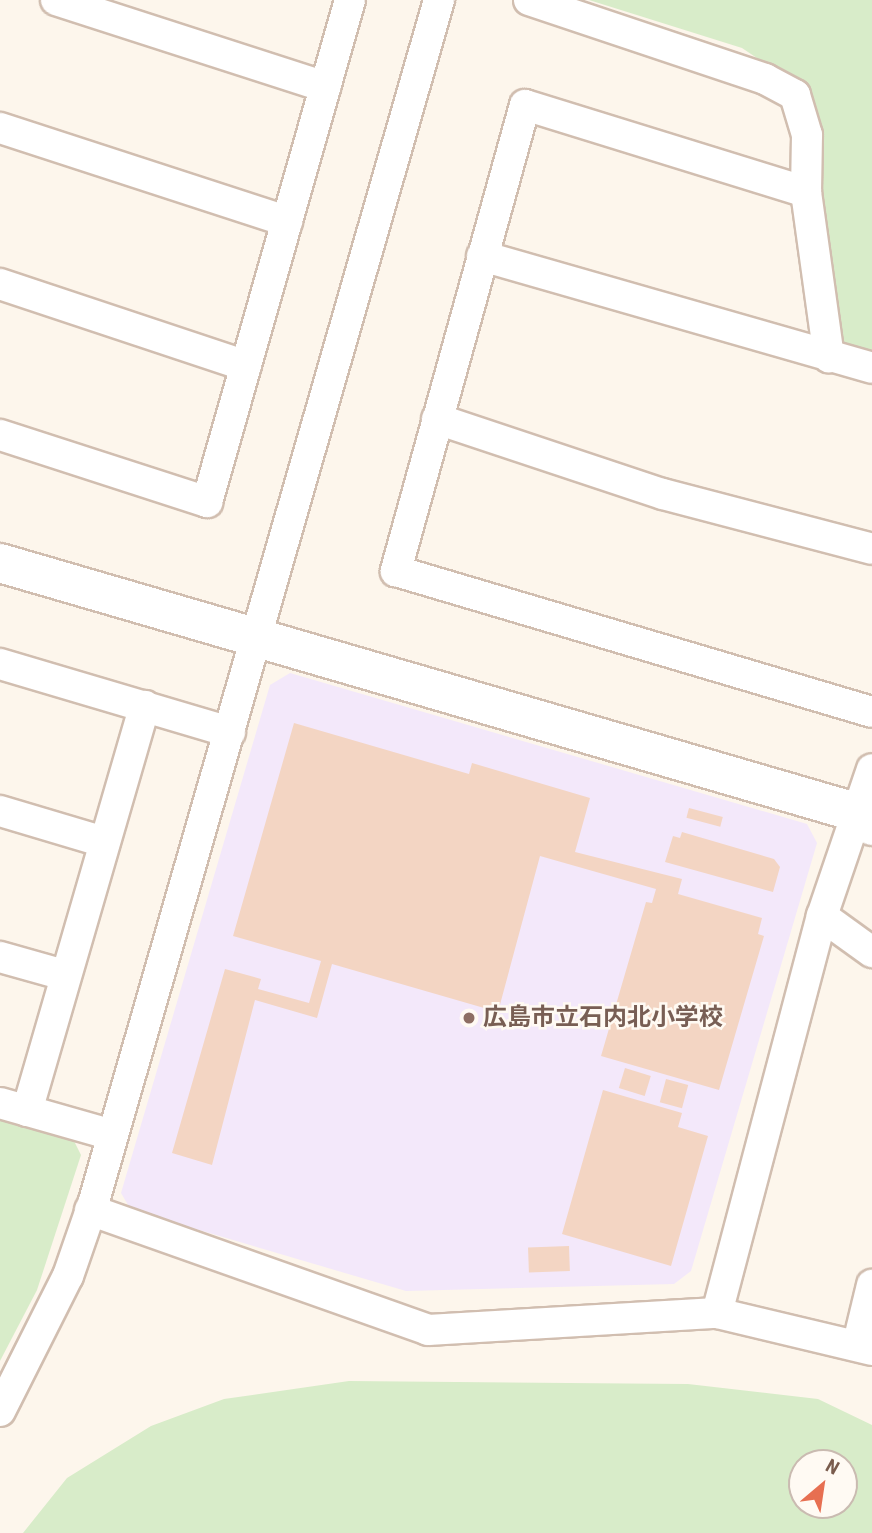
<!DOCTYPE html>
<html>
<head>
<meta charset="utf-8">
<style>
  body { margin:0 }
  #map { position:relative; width:872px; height:1533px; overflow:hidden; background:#fdf6ec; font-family:"Roboto Condensed","Noto Sans JP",sans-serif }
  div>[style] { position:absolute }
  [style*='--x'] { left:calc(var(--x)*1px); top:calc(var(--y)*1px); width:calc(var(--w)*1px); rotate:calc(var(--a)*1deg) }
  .education>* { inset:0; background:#f3e8fa }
  .green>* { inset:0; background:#d8ecc9 }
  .building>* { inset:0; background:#f3d5c3; transform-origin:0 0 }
  .roads { filter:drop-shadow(2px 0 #d1beb0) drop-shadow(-2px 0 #d1beb0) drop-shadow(0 2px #d1beb0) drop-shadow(0 -2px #d1beb0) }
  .street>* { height:30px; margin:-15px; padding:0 15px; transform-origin:15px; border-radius:15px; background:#fff }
  .secondary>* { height:38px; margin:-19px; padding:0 19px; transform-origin:19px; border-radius:19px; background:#fff }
  .dots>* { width:19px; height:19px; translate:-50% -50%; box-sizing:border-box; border:4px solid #fffaf3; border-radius:50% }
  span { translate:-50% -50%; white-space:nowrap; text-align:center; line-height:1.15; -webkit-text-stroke:5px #fffaf3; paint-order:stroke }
  .education-label { font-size:24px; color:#785e54; font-weight:700 }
  .left { translate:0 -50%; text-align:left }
  .north { position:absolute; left:788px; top:1449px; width:70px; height:70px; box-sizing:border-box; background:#fffaf3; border:2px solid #cabbb1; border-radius:50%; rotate:29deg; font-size:19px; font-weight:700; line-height:28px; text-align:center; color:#7a5c4d }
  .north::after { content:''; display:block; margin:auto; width:24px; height:32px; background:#e76f51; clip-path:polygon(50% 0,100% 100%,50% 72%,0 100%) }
</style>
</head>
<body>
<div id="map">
  <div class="education">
    <div style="clip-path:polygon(290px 673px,807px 824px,817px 843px,691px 1271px,674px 1284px,406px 1291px,131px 1210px,121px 1193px,270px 685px)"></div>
  </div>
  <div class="green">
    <div style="clip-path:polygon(589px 0,872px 0,872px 366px,845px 360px,809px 242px,799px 86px,742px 48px)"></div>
    <div style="clip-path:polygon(0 1116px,72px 1137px,81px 1155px,37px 1290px,0 1361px)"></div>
    <div style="clip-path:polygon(evenodd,349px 1381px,688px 1384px,818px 1399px,872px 1425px,872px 1533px,23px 1533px,67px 1478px,151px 1426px,224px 1399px,349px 1381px,802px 1463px,844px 1463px,844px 1505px,802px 1505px,802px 1463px)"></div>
  </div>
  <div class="building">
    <div style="clip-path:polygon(294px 723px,469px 774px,472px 763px,590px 798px,575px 852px,682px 879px,678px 894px,762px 918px,758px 934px,764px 936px,719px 1090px,601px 1056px,646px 902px,652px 903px,656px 889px,540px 856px,498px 1012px,332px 964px,317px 1018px,255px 1000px,212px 1165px,172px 1153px,225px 969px,261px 979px,258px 989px,309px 1003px,321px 961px,233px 936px)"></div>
    <div style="left:689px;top:808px;width:35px;height:10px;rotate:15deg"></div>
    <div style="clip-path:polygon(682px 832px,774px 859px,780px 867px,773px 892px,665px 862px,673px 836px,680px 838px)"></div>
    <div style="left:625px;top:1068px;width:27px;height:21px;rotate:17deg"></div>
    <div style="left:666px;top:1079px;width:23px;height:24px;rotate:15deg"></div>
    <div style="clip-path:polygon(603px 1090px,682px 1113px,678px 1127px,708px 1136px,671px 1266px,562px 1234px)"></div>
    <div style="left:569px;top:1246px;width:25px;height:41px;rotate:88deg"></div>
  </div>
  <div class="roads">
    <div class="street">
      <div style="--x:56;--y:0;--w:283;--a:17.9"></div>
      <div style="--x:529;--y:0;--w:249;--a:18.5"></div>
      <div style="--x:765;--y:79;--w:34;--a:28"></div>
      <div style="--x:795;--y:95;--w:42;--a:73.3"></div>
      <div style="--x:807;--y:135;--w:57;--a:91"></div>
      <div style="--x:806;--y:192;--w:167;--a:82.1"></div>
      <div style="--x:0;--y:128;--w:302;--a:18"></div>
      <div style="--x:806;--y:192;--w:294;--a:-162.8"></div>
      <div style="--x:525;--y:105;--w:484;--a:105.5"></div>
      <div style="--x:396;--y:571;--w:496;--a:16.5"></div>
      <div style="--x:482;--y:256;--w:406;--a:16"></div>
      <div style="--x:0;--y:284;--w:259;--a:18.4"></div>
      <div style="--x:437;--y:419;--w:238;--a:18.4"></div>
      <div style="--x:663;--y:494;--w:216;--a:14.7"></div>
      <div style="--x:0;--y:435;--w:218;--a:17.9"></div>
      <div style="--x:207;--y:502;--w:522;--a:-74.1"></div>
      <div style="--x:0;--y:664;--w:240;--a:16.5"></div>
      <div style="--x:0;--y:811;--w:109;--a:16.6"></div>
      <div style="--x:822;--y:916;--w:62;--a:35.8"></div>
      <div style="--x:0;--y:957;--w:66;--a:15.7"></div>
      <div style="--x:0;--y:1103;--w:116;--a:15.9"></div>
      <div style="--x:27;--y:1111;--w:422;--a:-73.8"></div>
      <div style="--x:90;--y:1210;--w:359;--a:19.5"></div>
      <div style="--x:428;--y:1330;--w:289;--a:-3.4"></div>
      <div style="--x:717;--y:1313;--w:159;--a:13.4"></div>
      <div style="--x:717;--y:1313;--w:411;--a:-75.2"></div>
      <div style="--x:822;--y:916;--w:155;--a:-71.2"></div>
      <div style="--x:858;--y:1343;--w:60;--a:-76.4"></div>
      <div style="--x:0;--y:1411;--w:151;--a:-63.3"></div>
      <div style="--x:68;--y:1276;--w:79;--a:-70.9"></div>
      <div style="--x:94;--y:1201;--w:1250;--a:-73.97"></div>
    </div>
    <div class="secondary">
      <div style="--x:0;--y:563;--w:880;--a:16.23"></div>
      <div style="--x:845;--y:809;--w:32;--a:32"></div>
    </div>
  </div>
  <div class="dots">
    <div style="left:469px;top:1018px;background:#8d6e63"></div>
  </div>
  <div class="education-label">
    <span class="left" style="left:483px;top:1018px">広島市立石内北小学校</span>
  </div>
  <div class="north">N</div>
</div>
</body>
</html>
